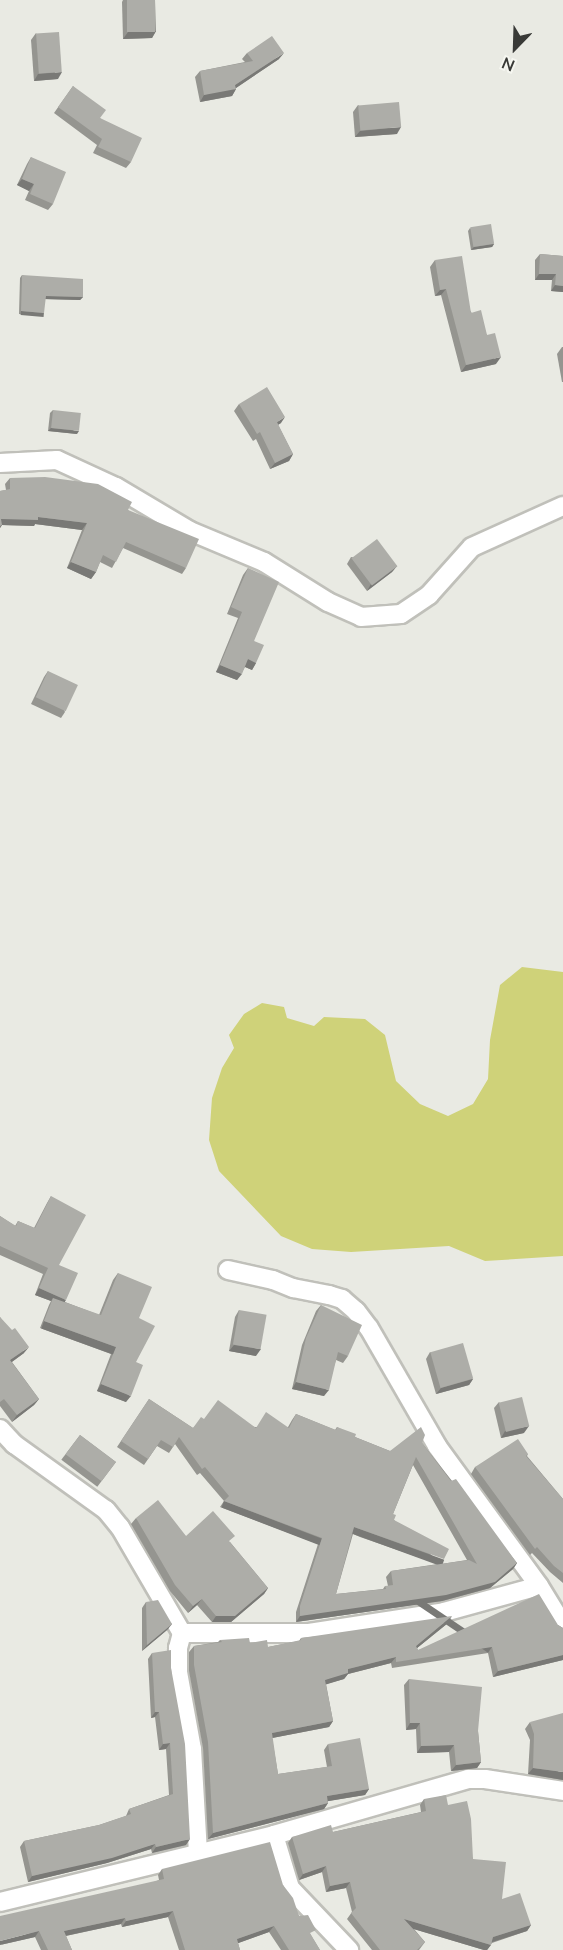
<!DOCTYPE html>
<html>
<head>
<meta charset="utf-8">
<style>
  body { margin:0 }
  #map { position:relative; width:563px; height:1950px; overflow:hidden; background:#e9eae3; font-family:Mulish,sans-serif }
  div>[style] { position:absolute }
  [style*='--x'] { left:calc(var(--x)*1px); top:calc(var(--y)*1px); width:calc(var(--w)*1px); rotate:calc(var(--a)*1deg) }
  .water>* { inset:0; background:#cfd279 }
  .roads { filter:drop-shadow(2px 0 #c0c0ba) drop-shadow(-2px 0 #c0c0ba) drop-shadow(0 2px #c0c0ba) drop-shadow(0 -2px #c0c0ba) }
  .minor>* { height:18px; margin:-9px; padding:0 9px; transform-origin:9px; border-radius:9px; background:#fff }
  .wall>* { inset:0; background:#959590; transform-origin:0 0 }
  .shaded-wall>* { inset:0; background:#797976; transform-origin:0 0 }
  .building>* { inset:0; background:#adada8; transform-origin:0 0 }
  span { translate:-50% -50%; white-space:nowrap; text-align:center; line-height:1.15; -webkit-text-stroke:6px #f6f7f1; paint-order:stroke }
  .north { position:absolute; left:485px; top:18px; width:60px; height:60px; -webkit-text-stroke:4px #f6f7f1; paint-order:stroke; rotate:203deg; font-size:16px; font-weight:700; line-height:24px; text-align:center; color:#393a37 }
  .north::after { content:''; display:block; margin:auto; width:21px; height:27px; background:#393a37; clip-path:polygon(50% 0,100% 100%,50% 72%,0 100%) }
</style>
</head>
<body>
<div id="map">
  <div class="water">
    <div style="clip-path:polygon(522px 967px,563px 972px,563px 1256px,485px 1261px,449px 1246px,351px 1252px,312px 1249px,281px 1236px,219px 1171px,209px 1140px,212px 1098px,222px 1068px,234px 1048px,229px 1035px,244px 1014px,262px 1003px,284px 1007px,287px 1018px,314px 1026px,324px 1017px,365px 1019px,385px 1035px,396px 1081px,420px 1104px,448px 1116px,473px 1104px,488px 1079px,490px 1040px,500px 985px)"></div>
  </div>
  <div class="roads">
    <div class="minor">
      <div style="--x:0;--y:463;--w:57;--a:-3"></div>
      <div style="--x:57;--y:460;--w:65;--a:24.6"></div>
      <div style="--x:116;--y:487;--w:86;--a:30.7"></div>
      <div style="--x:190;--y:531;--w:80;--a:22.7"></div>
      <div style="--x:264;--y:562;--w:75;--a:32"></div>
      <div style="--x:328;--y:602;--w:36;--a:24"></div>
      <div style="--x:361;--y:617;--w:40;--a:-4.3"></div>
      <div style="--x:401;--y:614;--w:34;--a:-34"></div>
      <div style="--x:429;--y:595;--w:64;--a:-48.1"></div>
      <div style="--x:472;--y:547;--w:100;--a:-24.3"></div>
      <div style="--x:228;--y:1270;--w:46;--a:12.5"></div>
      <div style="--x:273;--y:1280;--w:22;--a:22"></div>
      <div style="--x:293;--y:1288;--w:37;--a:11"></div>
      <div style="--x:329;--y:1295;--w:14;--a:17"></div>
      <div style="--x:342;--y:1299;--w:18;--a:41"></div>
      <div style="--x:356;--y:1311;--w:21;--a:53"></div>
      <div style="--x:369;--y:1328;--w:136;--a:60"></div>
      <div style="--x:437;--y:1446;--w:173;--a:53.9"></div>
      <div style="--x:539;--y:1586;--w:46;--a:58.4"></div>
      <div style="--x:0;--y:1429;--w:21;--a:47"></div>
      <div style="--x:14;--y:1444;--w:113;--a:35.7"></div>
      <div style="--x:106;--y:1510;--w:22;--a:51"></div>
      <div style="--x:120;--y:1527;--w:123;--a:59.7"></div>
      <div style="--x:182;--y:1633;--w:16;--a:105"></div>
      <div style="--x:178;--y:1648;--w:24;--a:90"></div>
      <div style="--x:178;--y:1672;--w:78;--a:79.7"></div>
      <div style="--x:192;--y:1749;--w:104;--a:86.7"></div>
      <div style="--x:182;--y:1633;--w:127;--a:0"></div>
      <div style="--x:309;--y:1633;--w:137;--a:-8.8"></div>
      <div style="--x:444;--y:1612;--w:98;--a:-15.3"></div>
      <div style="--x:274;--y:1835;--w:55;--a:73.2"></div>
      <div style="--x:290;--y:1888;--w:86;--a:46.4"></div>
      <div style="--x:0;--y:1902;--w:282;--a:-13.7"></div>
      <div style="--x:274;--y:1835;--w:202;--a:-16.1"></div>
      <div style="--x:468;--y:1779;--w:17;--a:0"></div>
      <div style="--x:485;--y:1779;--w:79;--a:8.7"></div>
    </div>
  </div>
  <div class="wall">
    <div style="clip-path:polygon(123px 0,155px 0,156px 31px,152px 38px,123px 39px,122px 2px)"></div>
    <div style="clip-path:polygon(36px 33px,58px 79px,34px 81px,31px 40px)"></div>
    <div style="clip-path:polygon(247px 53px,279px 59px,236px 88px,236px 89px,232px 96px,200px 102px,195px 77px,200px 71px,245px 62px,242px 59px)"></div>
    <div style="clip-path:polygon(73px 86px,100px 118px,131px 162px,126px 168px,93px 153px,97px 145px,54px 113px)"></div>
    <div style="clip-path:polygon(358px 105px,397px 134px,355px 137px,353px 112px)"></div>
    <div style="clip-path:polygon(31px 157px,53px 204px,48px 210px,25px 200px,29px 191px,17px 185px,27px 164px)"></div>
    <div style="clip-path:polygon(470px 228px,494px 244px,492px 247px,471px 250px,468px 231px)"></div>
    <div style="clip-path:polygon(540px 254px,563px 256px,563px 292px,551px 291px,552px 280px,535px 280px,535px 260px)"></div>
    <div style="clip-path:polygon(435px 260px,487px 335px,496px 364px,461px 372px,441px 295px,435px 296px,430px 267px)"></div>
    <div style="clip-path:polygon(22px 275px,83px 297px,80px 300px,45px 299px,42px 316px,19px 314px,20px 278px)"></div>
    <div style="clip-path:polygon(562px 347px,563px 347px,563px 382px,562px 382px,557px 354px)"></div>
    <div style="clip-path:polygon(239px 404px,281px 423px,278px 425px,293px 454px,289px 461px,270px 469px,256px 439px,253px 441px,234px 411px)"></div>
    <div style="clip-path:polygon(53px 410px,77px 434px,48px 431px,50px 413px)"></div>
    <div style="clip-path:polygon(10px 478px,128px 510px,186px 568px,182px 574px,123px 548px,112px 568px,100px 562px,96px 572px,91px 579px,67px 568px,82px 530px,35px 524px,34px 526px,2px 525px,0 528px,0 491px,6px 490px,5px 484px)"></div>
    <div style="clip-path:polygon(351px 557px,397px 566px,392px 572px,367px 591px,347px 564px)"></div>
    <div style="clip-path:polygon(248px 568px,256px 663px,252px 670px,245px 667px,237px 680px,216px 672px,238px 618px,227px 614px,243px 575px)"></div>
    <div style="clip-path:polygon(48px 671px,65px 712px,61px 718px,31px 704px,44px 677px)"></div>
    <div style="clip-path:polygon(51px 1196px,59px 1265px,65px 1302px,99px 1315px,113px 1280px,118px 1273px,139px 1318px,136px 1362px,126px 1402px,97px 1391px,111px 1354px,40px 1328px,49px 1305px,51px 1301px,35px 1295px,43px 1274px,0 1255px,0 1216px,15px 1226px,18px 1221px,34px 1228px,47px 1203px)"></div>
    <div style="clip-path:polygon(321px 1305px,348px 1356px,343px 1363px,336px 1360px,324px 1396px,292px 1389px,302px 1345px,316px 1311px)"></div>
    <div style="clip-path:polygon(239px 1310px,256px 1356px,229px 1351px,235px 1317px)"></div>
    <div style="clip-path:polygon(0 1317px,24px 1353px,12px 1362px,39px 1399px,34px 1405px,12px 1422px,0 1406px)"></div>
    <div style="clip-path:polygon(430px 1352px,473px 1379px,469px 1385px,436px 1394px,426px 1359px)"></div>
    <div style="clip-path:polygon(evenodd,149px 1399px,193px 1428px,204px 1419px,255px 1427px,288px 1427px,292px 1420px,296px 1414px,335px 1430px,337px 1427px,355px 1437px,390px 1451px,422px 1443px,517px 1563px,513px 1569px,490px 1588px,442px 1601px,296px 1622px,296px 1612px,318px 1544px,220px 1507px,224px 1501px,200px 1473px,197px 1475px,175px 1444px,169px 1453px,157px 1446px,144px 1465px,117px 1447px,149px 1399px,413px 1465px,467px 1560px,441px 1564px,394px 1520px,393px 1514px,413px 1465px,149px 1399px,353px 1534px,360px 1537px,438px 1564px,391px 1571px,386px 1577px,388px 1586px,385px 1586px,383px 1589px,336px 1594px,353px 1534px)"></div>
    <div style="clip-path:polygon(499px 1402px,524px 1433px,501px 1438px,494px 1408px)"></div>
    <div style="left:80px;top:1435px;width:45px;height:31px;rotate:37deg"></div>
    <div style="clip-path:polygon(528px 1454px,527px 1456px,563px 1499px,563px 1583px,550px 1572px,532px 1553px,530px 1555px,471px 1474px,475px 1467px)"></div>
    <div style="clip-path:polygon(136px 1518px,186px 1536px,230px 1542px,268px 1588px,264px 1594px,231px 1622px,212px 1622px,197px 1605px,188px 1613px,170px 1591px,131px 1524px)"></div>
    <div style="clip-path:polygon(146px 1602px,172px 1624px,167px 1630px,142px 1651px,142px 1608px)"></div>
    <div style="clip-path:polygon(448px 1623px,417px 1648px,418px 1650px,558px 1625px,563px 1628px,563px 1660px,493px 1677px,488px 1653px,392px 1668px,391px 1663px,348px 1674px,344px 1679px,326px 1684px,333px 1721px,329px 1727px,272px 1738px,278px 1774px,327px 1767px,324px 1750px,328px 1744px,369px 1789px,365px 1795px,328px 1801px,328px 1803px,324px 1809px,208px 1839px,203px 1748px,189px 1671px,189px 1652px,194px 1646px,218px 1642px,220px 1640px,250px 1643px,268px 1647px,299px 1641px,301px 1638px)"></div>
    <div style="clip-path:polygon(152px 1653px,171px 1668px,186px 1845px,152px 1853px,151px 1849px,107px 1863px,28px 1882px,20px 1847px,24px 1841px,99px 1825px,126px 1816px,129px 1809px,169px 1795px,166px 1749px,159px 1750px,155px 1717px,151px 1718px,148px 1659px)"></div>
    <div style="clip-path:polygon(409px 1679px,478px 1731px,481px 1762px,477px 1768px,451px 1771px,449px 1752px,417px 1753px,416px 1729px,406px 1730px,404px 1685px)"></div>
    <div style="clip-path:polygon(530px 1722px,563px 1780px,528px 1774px,530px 1740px,525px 1729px)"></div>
    <div style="clip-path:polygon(424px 1799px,448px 1805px,473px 1859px,502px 1899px,531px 1925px,527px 1931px,492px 1943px,487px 1950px,484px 1950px,414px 1929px,425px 1942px,419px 1950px,372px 1950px,347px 1919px,352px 1912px,346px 1888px,326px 1892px,322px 1872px,299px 1880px,288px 1843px,292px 1837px,333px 1832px,421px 1812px,420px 1805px)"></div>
    <div style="clip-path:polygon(162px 1869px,283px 1885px,299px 1916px,320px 1950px,281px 1950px,269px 1932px,238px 1943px,240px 1950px,179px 1950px,168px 1917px,122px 1927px,121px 1924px,66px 1936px,72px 1950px,41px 1950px,35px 1937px,0 1945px,159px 1880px,158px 1875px)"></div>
  </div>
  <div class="shaded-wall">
    <div style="clip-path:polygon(156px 31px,152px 38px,123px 39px,128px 32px)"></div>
    <div style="clip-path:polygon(284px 53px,279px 59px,233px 90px,236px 89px,232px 96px,200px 102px,204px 95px,235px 85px)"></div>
    <div style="clip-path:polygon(62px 72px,58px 79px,34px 81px,38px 74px)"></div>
    <div style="clip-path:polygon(401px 127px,397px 134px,355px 137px,360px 131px)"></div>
    <div style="clip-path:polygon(22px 179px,34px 184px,29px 191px,17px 185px)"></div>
    <div style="clip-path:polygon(494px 244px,492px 247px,471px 250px,474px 247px)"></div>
    <div style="clip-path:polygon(539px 274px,556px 274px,552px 280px,535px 280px)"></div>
    <div style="clip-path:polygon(555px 285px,563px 286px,563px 292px,551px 291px)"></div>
    <div style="clip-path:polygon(446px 289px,441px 295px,435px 296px,440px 290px)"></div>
    <div style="clip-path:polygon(46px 296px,83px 297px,80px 300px,43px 299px)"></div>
    <div style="left:21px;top:311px;width:23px;height:4px;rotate:5deg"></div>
    <div style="clip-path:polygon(501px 357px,496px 364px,461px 372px,466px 365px)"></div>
    <div style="clip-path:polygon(285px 417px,281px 423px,272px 428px,277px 422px)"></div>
    <div style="clip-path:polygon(51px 428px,79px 431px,77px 434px,48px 431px)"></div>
    <div style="clip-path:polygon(293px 454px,289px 461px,270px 469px,275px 463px)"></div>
    <div style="clip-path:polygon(38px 517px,87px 523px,82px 530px,35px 524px,34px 526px,2px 525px,0 528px,1px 519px)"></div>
    <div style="clip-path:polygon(71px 562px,96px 572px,91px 579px,67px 568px)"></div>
    <div style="clip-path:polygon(397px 566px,392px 572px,367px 591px,371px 584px)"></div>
    <div style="clip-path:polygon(248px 659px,256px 663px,252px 670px,243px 666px)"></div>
    <div style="clip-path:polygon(220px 665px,242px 674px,237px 680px,216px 672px)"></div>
    <div style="clip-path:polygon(39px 1288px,66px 1300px,62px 1306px,53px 1298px,51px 1301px,35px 1295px)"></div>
    <div style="left:44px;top:1321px;width:77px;height:8px;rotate:20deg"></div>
    <div style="clip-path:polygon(234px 1345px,261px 1349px,256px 1356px,229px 1351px)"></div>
    <div style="clip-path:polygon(29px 1347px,24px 1353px,6px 1366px,10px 1360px)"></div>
    <div style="clip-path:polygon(473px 1379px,469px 1385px,436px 1394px,441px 1388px)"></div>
    <div style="clip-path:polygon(296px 1382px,329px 1390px,324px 1396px,292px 1389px)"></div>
    <div style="clip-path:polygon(101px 1384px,131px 1396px,126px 1402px,97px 1391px)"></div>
    <div style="clip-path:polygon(39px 1399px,34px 1405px,12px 1422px,17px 1415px)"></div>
    <div style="clip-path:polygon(529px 1426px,524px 1433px,501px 1438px,505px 1431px)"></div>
    <div style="left:224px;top:1501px;width:105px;height:7px;rotate:21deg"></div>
    <div style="left:354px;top:1527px;width:96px;height:7px;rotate:20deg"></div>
    <div style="clip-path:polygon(517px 1563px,513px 1569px,490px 1588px,442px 1601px,296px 1622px,300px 1616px)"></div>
    <div style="clip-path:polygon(268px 1588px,264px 1594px,231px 1622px,212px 1622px,216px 1616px)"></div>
    <div style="clip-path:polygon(202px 1599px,197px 1605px,188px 1613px,193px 1606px)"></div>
    <div style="clip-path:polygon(452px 1616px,448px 1623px,411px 1653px,416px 1646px)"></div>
    <div style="clip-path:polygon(172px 1624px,167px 1630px,142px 1651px,147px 1645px)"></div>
    <div style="left:492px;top:1647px;width:7px;height:97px;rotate:124deg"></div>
    <div style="clip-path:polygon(563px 1655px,563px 1660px,493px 1677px,498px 1671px)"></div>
    <div style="clip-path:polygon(396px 1657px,391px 1663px,348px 1674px,344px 1679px,321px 1686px,325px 1680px,348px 1669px)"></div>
    <div style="clip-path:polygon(155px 1712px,159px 1712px,155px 1717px,151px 1718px)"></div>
    <div style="clip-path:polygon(333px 1721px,329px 1727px,267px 1739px,272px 1733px)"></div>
    <div style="clip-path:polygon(410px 1723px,420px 1723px,416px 1729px,406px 1730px)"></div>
    <div style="clip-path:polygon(170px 1743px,166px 1749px,159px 1750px,163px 1744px)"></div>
    <div style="clip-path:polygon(454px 1745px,449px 1752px,417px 1753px,421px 1746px)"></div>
    <div style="clip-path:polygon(481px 1762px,477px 1768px,451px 1771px,456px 1765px)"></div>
    <div style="clip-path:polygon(533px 1768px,563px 1772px,563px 1780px,528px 1774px)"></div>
    <div style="clip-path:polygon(369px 1789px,365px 1795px,323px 1802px,327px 1796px)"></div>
    <div style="clip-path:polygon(328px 1803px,324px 1809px,208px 1839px,213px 1833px)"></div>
    <div style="clip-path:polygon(190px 1839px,186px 1845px,152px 1853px,156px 1847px)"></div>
    <div style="clip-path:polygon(155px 1844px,151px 1849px,107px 1863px,28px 1882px,32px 1876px)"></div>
    <div style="clip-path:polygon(326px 1866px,322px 1872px,299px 1880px,303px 1874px)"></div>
    <div style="clip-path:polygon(350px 1882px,346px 1888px,326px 1892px,330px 1886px)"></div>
    <div style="clip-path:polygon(173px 1911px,168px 1917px,122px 1927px,126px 1921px)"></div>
    <div style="clip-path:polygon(125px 1918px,121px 1924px,60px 1937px,64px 1931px)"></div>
    <div style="clip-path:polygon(404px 1919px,491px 1945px,487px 1950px,484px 1950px,400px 1925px)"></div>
    <div style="clip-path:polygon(531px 1925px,527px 1931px,489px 1943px,493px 1937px)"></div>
    <div style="clip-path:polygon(274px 1926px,269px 1932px,233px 1945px,237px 1939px)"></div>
    <div style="clip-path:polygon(39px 1931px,35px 1937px,0 1945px,0 1941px)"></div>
  </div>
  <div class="building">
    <div style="left:127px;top:0;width:28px;height:32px"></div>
    <div style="left:59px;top:32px;width:40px;height:23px;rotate:86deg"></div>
    <div style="clip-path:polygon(272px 36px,284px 53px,235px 85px,236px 89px,204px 95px,200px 71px,253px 61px,247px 53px)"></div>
    <div style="clip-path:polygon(73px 86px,106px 110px,100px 118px,142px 138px,131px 162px,98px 147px,102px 139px,58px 107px)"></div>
    <div style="left:399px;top:102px;width:25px;height:41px;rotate:85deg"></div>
    <div style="clip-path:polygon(31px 157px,66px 172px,53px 204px,30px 194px,34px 184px,22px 179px)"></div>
    <div style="left:491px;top:224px;width:20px;height:21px;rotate:81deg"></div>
    <div style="clip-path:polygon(540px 254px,563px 256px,563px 286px,555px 285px,556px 274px,539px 274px)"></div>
    <div style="clip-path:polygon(462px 256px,471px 313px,481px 310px,487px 335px,495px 333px,501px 357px,466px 365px,446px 289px,440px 290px,435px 260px)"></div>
    <div style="clip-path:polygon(22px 275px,83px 279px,83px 297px,46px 296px,44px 313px,21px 311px)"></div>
    <div style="clip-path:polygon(267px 387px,285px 417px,277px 422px,293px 454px,275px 463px,260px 432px,257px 434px,239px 404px)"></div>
    <div style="left:53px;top:410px;width:28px;height:18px;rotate:6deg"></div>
    <div style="clip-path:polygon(45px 477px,98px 484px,132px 502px,128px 510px,199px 539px,186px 568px,126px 542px,116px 562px,103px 555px,96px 572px,71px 562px,87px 523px,38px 517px,38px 520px,1px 519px,2px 525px,0 526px,0 491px,10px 489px,10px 478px)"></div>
    <div style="left:377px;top:539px;width:34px;height:32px;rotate:53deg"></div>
    <div style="clip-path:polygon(248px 568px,279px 582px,254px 641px,264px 645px,256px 663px,248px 659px,242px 674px,220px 665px,242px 612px,231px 607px)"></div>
    <div style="left:48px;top:671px;width:33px;height:29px;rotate:25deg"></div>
    <div style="clip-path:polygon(51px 1196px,86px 1215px,59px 1265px,78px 1273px,66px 1300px,39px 1288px,48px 1268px,0 1246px,0 1216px,16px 1226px,18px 1221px,35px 1228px)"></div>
    <div style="clip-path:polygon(118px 1273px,152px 1287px,139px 1318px,155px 1326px,136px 1362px,143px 1365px,131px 1396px,101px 1384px,116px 1347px,44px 1321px,53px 1298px,101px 1315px)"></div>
    <div style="clip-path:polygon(321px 1305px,362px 1325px,348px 1356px,338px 1352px,329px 1390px,296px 1382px,306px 1338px)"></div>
    <div style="left:239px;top:1310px;width:28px;height:35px;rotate:10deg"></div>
    <div style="clip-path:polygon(0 1317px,12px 1330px,15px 1328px,29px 1347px,10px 1360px,39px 1399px,17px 1415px,4px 1399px,0 1402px)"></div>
    <div style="left:463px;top:1343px;width:37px;height:34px;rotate:74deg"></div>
    <div style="left:522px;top:1397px;width:30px;height:24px;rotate:76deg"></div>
    <div style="clip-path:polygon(evenodd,149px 1399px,193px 1428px,201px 1417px,204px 1419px,218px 1400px,256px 1428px,266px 1412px,289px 1428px,296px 1414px,336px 1430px,337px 1427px,356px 1434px,355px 1437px,390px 1451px,421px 1427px,425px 1435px,422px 1443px,451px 1481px,456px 1479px,517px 1563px,495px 1582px,446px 1595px,300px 1616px,300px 1606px,322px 1538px,224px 1501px,229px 1496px,205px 1467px,202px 1469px,179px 1437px,173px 1447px,161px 1440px,148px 1459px,121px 1441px,149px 1399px,416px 1457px,477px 1564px,469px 1560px,391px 1571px,393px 1585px,385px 1586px,386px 1589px,336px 1594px,354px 1527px,444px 1559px,449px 1549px,394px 1520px,396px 1515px,393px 1514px,416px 1457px)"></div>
    <div style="left:80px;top:1435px;width:45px;height:24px;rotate:37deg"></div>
    <div style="clip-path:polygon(518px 1439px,528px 1454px,526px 1456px,563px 1499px,563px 1573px,554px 1566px,537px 1547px,535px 1549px,475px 1467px)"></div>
    <div style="clip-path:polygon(158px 1500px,186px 1536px,213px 1511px,235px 1536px,229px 1541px,268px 1588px,235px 1616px,216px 1616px,202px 1599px,193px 1606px,175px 1585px,136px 1518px)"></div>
    <div style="clip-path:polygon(539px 1594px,558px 1625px,563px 1628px,563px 1655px,498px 1671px,492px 1647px,396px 1662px,396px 1657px,348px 1669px,348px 1673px,325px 1680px,333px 1721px,272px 1733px,278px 1774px,332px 1766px,328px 1744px,360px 1738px,369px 1789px,327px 1796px,328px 1803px,213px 1833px,208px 1742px,194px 1665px,194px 1646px,222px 1642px,220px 1640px,249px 1638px,250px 1643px,267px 1640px,268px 1647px,301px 1640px,301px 1638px,452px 1616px,416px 1646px,418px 1650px)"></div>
    <div style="clip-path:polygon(158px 1600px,172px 1624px,147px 1645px,146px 1602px)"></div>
    <div style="clip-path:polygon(171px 1650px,171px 1668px,185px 1744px,190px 1839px,156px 1847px,155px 1844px,112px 1858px,32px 1876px,24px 1841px,99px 1825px,131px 1814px,129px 1809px,173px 1794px,170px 1743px,163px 1744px,159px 1712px,155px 1712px,152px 1653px)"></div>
    <div style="clip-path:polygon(409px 1679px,482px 1687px,478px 1731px,481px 1762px,456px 1765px,454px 1745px,421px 1746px,420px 1723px,410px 1723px)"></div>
    <div style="clip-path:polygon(563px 1713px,563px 1772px,533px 1768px,534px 1734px,530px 1722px)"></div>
    <div style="clip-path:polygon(446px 1795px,448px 1805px,467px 1801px,471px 1819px,473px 1859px,506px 1862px,502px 1899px,520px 1893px,531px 1925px,493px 1937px,491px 1945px,404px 1919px,425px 1942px,417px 1950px,380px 1950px,351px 1913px,356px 1908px,350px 1882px,330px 1886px,326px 1866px,303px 1874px,292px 1837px,331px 1825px,333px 1832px,426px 1811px,424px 1799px)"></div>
    <div style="clip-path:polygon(270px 1842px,283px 1885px,293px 1898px,299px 1916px,308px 1915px,316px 1930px,310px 1933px,320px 1950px,289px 1950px,274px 1926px,237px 1939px,240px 1950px,185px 1950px,173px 1911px,126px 1921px,125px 1918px,64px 1931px,72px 1950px,48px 1950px,39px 1931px,0 1941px,0 1916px,164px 1879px,162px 1869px)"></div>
  </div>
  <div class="north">N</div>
</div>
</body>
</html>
